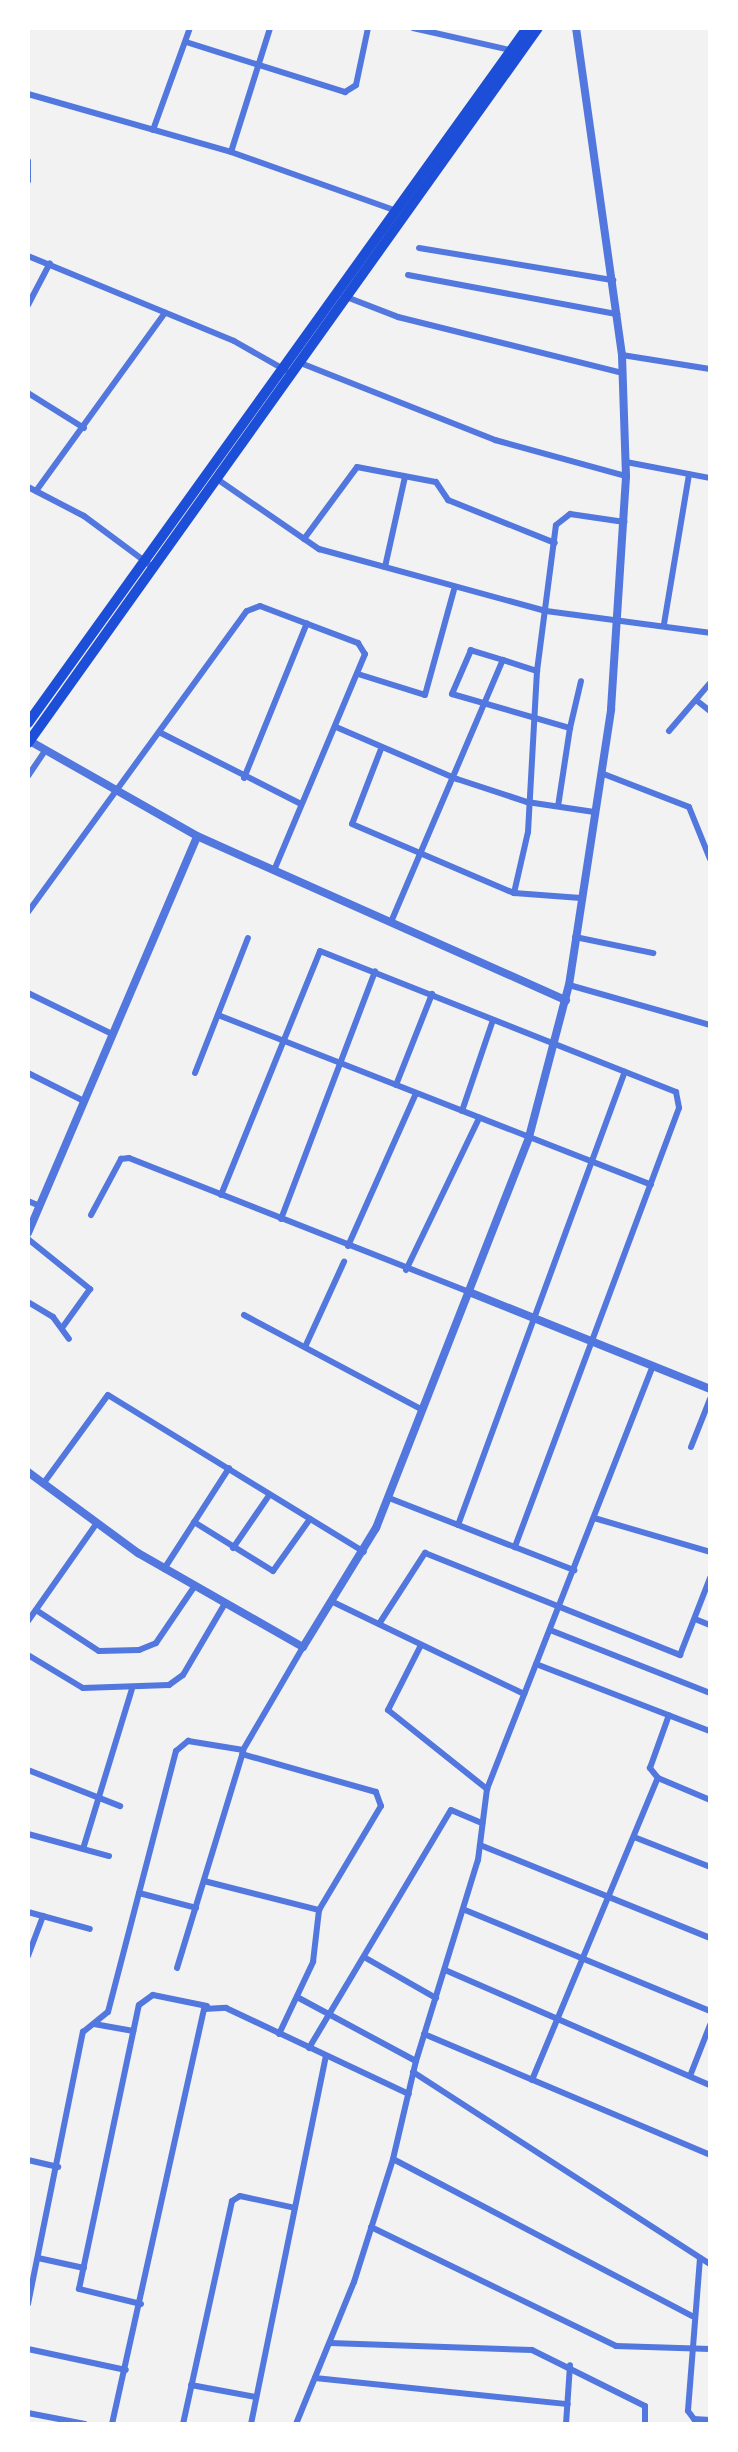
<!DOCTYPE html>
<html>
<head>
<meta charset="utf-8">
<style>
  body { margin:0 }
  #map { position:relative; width:738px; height:2452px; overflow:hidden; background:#f2f2f2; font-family:"Playfair Display",serif }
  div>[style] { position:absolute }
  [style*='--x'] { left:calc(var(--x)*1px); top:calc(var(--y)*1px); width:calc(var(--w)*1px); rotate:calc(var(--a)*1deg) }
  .minor>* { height:6px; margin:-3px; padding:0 3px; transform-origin:3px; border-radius:3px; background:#5277de }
  .tertiary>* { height:8px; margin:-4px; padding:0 4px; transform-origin:4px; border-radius:4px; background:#5277de }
  .trunk>* { height:10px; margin:-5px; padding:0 5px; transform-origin:5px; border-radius:5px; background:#1d4ed8 }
  span { translate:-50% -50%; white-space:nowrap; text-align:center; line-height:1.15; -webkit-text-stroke:6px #fff; paint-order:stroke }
  .frame { position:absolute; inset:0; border:30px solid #fff; pointer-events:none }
</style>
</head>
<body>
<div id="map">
  <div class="minor">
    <div style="--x:413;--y:28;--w:104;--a:12.8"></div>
    <div style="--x:186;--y:42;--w:167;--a:17.5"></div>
    <div style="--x:345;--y:92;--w:13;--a:-32"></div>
    <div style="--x:356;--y:85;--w:58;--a:-78.1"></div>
    <div style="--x:28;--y:94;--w:211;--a:15.9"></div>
    <div style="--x:231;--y:152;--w:176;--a:19.6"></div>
    <div style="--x:153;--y:130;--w:109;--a:-70.1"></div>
    <div style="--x:231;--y:152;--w:130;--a:-72.5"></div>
    <div style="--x:28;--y:161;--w:20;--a:90"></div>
    <div style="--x:419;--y:248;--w:197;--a:9.4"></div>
    <div style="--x:28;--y:256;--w:223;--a:22.4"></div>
    <div style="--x:234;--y:341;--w:59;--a:29.6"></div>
    <div style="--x:408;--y:275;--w:213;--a:10.6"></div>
    <div style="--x:349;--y:298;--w:53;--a:21.2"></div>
    <div style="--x:398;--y:317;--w:232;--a:14"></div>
    <div style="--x:28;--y:305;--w:47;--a:-62.4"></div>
    <div style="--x:622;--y:355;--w:89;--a:9"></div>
    <div style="--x:298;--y:362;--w:212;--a:21.6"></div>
    <div style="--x:495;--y:440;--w:136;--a:15.4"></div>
    <div style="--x:28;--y:393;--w:66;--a:32"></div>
    <div style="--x:626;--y:462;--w:86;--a:10.8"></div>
    <div style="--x:217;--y:479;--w:124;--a:34.5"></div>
    <div style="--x:319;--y:549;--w:235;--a:15.3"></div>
    <div style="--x:546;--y:611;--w:165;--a:7.6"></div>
    <div style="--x:28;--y:487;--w:63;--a:27.4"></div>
    <div style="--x:84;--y:516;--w:87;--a:36.6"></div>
    <div style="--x:36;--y:491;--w:220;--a:-54.1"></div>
    <div style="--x:304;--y:539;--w:89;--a:-53.6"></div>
    <div style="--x:357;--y:467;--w:80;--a:10.8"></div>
    <div style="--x:436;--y:482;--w:22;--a:56"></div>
    <div style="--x:448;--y:500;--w:115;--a:21.9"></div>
    <div style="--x:385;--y:567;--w:92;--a:-77.5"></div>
    <div style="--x:664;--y:624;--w:152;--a:-80.5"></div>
    <div style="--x:503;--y:660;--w:34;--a:-163"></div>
    <div style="--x:471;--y:650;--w:48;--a:113.4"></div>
    <div style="--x:452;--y:694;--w:123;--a:16.1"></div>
    <div style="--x:570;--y:728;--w:79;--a:98.7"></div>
    <div style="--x:358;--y:674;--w:70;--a:17.4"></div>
    <div style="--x:425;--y:695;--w:109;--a:-74.6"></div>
    <div style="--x:696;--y:700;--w:18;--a:38"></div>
    <div style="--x:336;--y:727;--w:132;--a:23.3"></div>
    <div style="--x:457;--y:779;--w:74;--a:18.2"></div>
    <div style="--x:527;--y:802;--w:68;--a:8.5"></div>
    <div style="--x:570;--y:728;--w:48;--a:-76.8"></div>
    <div style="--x:669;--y:731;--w:63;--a:-49.5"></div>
    <div style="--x:161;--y:733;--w:157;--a:26.9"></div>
    <div style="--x:381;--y:749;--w:80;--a:111.1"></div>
    <div style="--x:352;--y:824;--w:176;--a:23.1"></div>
    <div style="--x:514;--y:893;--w:67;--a:4.3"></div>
    <div style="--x:601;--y:773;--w:94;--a:21.1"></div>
    <div style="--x:689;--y:807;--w:56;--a:68"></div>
    <div style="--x:28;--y:776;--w:30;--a:-56"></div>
    <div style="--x:244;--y:778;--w:167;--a:-67.9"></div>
    <div style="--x:514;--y:893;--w:63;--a:-77.1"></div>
    <div style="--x:528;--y:832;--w:161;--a:-86.8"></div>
    <div style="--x:537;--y:671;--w:147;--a:-82.6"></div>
    <div style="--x:556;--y:525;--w:18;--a:-38"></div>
    <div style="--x:570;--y:514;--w:55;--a:8.4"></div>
    <div style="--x:28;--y:912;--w:372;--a:-54"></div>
    <div style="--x:247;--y:611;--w:14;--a:-21"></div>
    <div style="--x:260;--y:606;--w:105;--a:20.7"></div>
    <div style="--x:358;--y:643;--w:13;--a:58"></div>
    <div style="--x:365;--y:654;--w:235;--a:112.8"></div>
    <div style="--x:391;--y:922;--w:285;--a:-66.9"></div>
    <div style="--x:503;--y:660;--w:36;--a:18"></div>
    <div style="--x:575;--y:937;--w:80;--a:11.6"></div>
    <div style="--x:569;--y:985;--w:147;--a:15.8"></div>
    <div style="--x:28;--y:993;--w:93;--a:26"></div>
    <div style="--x:218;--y:1015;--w:465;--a:21.4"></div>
    <div style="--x:28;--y:1073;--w:63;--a:26.6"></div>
    <div style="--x:195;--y:1073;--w:145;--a:-68.6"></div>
    <div style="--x:396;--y:1085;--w:98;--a:-68.4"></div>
    <div style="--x:462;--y:1111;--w:96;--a:-71.2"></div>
    <div style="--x:221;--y:1195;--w:263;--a:-67.9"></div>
    <div style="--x:320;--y:951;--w:383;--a:21.6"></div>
    <div style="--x:676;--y:1092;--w:16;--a:79"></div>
    <div style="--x:679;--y:1108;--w:469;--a:110.5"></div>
    <div style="--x:28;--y:1201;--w:13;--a:23"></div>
    <div style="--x:91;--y:1215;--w:64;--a:-61.8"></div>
    <div style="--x:121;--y:1159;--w:8;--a:-7"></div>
    <div style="--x:129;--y:1158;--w:365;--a:21.5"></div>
    <div style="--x:281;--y:1219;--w:265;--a:-69.2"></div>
    <div style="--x:28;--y:1239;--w:80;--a:38.9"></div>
    <div style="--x:90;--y:1289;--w:48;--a:125.7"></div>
    <div style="--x:348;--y:1246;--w:167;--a:-66"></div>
    <div style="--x:406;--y:1270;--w:169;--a:-64.3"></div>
    <div style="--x:28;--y:1302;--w:29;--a:31"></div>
    <div style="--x:53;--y:1317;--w:27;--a:54"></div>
    <div style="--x:244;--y:1315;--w:200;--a:28"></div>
    <div style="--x:305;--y:1347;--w:94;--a:-65.4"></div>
    <div style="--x:691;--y:1447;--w:52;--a:-68.4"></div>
    <div style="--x:43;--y:1484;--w:110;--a:-53.9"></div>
    <div style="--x:108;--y:1395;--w:300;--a:31.5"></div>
    <div style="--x:389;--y:1498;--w:199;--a:21.3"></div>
    <div style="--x:594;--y:1518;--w:121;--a:16.3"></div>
    <div style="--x:194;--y:1522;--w:93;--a:31.8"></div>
    <div style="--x:273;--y:1571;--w:64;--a:-54.6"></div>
    <div style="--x:458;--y:1525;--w:483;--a:-69.8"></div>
    <div style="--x:233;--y:1548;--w:65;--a:-55.6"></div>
    <div style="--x:164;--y:1569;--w:120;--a:-57.2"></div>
    <div style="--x:335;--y:1603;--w:210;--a:25.7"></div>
    <div style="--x:36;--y:1610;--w:75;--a:33.1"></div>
    <div style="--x:99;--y:1651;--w:40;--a:-1.4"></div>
    <div style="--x:139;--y:1650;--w:18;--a:-22"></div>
    <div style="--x:156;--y:1643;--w:68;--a:-55.8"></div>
    <div style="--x:695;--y:1619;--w:16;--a:22"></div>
    <div style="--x:28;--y:1621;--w:120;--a:-54.9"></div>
    <div style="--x:379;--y:1624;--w:85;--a:-57.1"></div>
    <div style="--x:425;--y:1553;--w:275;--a:21.8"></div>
    <div style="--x:680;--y:1655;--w:83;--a:-68.7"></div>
    <div style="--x:550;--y:1630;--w:172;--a:21.5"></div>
    <div style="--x:421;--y:1645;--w:73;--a:116.9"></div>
    <div style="--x:388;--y:1710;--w:127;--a:38.6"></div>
    <div style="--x:28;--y:1655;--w:64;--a:31"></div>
    <div style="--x:83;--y:1688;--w:86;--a:-2"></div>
    <div style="--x:169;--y:1685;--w:17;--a:-36"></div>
    <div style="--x:183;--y:1675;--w:81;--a:-59.6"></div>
    <div style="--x:536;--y:1664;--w:186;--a:21.1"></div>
    <div style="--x:28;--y:1770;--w:99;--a:21.4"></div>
    <div style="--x:658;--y:1778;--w:56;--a:22.9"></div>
    <div style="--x:28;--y:1834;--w:84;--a:15.2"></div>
    <div style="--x:634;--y:1837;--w:82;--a:21.5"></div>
    <div style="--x:480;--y:1845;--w:248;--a:22"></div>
    <div style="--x:83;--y:1849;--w:167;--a:-73"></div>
    <div style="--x:204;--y:1881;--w:119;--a:14.2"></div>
    <div style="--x:319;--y:1910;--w:121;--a:-59.2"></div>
    <div style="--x:381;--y:1806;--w:15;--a:-110"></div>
    <div style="--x:376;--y:1792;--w:139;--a:-164.2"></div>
    <div style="--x:139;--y:1893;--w:59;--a:14.7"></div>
    <div style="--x:465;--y:1910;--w:265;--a:22.4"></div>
    <div style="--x:28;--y:1912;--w:64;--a:15.3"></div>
    <div style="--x:28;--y:1956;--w:43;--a:-69.4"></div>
    <div style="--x:364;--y:1957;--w:83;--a:29.7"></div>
    <div style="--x:177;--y:1968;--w:226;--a:-73"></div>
    <div style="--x:445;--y:1970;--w:289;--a:23.5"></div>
    <div style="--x:297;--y:1997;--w:135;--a:28.3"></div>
    <div style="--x:94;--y:2024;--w:40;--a:10"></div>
    <div style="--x:279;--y:2034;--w:80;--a:-64.7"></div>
    <div style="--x:313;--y:1962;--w:52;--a:-83.4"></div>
    <div style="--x:424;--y:2034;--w:311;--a:22.9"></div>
    <div style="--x:309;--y:2048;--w:277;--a:-59.2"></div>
    <div style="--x:451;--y:1810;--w:34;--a:23"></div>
    <div style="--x:413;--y:2072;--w:354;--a:32.9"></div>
    <div style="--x:690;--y:2076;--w:55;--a:-68.6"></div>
    <div style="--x:532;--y:2080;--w:327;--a:-67.4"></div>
    <div style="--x:658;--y:1778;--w:13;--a:-129"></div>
    <div style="--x:650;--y:1768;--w:56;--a:-70.3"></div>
    <div style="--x:393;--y:2159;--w:338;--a:27.7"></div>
    <div style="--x:28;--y:2160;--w:31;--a:13"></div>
    <div style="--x:371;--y:2227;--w:272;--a:25.9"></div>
    <div style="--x:616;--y:2346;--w:94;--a:1.8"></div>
    <div style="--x:38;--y:2258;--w:47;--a:12.3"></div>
    <div style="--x:700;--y:2258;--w:153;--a:94.5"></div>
    <div style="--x:688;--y:2411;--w:10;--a:53"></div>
    <div style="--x:694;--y:2419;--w:16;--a:4"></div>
    <div style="--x:28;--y:2304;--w:278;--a:-78.6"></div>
    <div style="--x:83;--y:2032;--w:32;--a:-39"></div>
    <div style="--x:108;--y:2012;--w:270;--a:-75.4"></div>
    <div style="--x:176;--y:1751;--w:16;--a:-40"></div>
    <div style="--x:188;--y:1741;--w:56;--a:9.3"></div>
    <div style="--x:243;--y:1750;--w:119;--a:-59.8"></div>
    <div style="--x:141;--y:2304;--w:64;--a:-166.4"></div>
    <div style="--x:79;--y:2289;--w:290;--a:-78.1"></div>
    <div style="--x:139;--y:2005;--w:17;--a:-36"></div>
    <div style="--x:153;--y:1995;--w:55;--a:11.5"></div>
    <div style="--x:330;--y:2343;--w:202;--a:2"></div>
    <div style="--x:532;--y:2350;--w:126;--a:26.4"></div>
    <div style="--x:645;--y:2406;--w:18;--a:90"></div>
    <div style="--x:28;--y:2349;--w:100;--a:12.1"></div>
    <div style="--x:315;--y:2378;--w:254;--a:5.9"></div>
    <div style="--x:191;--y:2385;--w:66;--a:10.5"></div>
    <div style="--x:28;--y:2413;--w:58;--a:10.9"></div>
    <div style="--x:112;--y:2424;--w:425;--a:-77.5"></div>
    <div style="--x:204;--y:2009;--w:22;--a:-3"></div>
    <div style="--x:226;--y:2008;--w:202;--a:25.2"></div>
    <div style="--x:183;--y:2424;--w:228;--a:-77.6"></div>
    <div style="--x:232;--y:2201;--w:9;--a:-32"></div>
    <div style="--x:240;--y:2196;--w:56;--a:12.3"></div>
    <div style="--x:251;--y:2424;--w:375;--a:-78.5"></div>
    <div style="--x:296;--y:2424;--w:153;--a:-67.8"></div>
    <div style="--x:354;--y:2282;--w:129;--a:-72.4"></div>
    <div style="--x:393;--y:2159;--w:101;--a:-76.8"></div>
    <div style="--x:416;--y:2061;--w:210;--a:-72.9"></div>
    <div style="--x:478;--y:1860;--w:72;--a:-82.8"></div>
    <div style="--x:487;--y:1789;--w:454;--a:-68.6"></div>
    <div style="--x:566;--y:2424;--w:59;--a:-86.1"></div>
  </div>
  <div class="tertiary">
    <div style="--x:28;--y:740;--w:194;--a:29.6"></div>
    <div style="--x:28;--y:1233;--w:431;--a:-66.9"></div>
    <div style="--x:197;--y:836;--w:404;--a:24"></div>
    <div style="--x:469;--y:1292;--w:260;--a:21.9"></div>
    <div style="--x:28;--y:1472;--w:137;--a:36.4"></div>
    <div style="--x:138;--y:1553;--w:190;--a:29.7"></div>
    <div style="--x:303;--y:1647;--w:140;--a:-58.5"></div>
    <div style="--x:376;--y:1528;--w:420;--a:-68.6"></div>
    <div style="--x:529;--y:1137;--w:157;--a:-75.3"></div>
    <div style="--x:569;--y:985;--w:279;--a:-81.3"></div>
    <div style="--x:611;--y:709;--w:233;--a:-86.3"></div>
    <div style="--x:626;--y:476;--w:121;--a:-91.9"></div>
    <div style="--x:622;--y:355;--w:330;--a:-98"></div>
  </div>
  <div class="trunk">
    <div style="--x:28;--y:723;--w:856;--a:-54.32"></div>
    <div style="--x:28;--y:743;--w:878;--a:-54.5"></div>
  </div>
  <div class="frame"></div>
</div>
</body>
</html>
